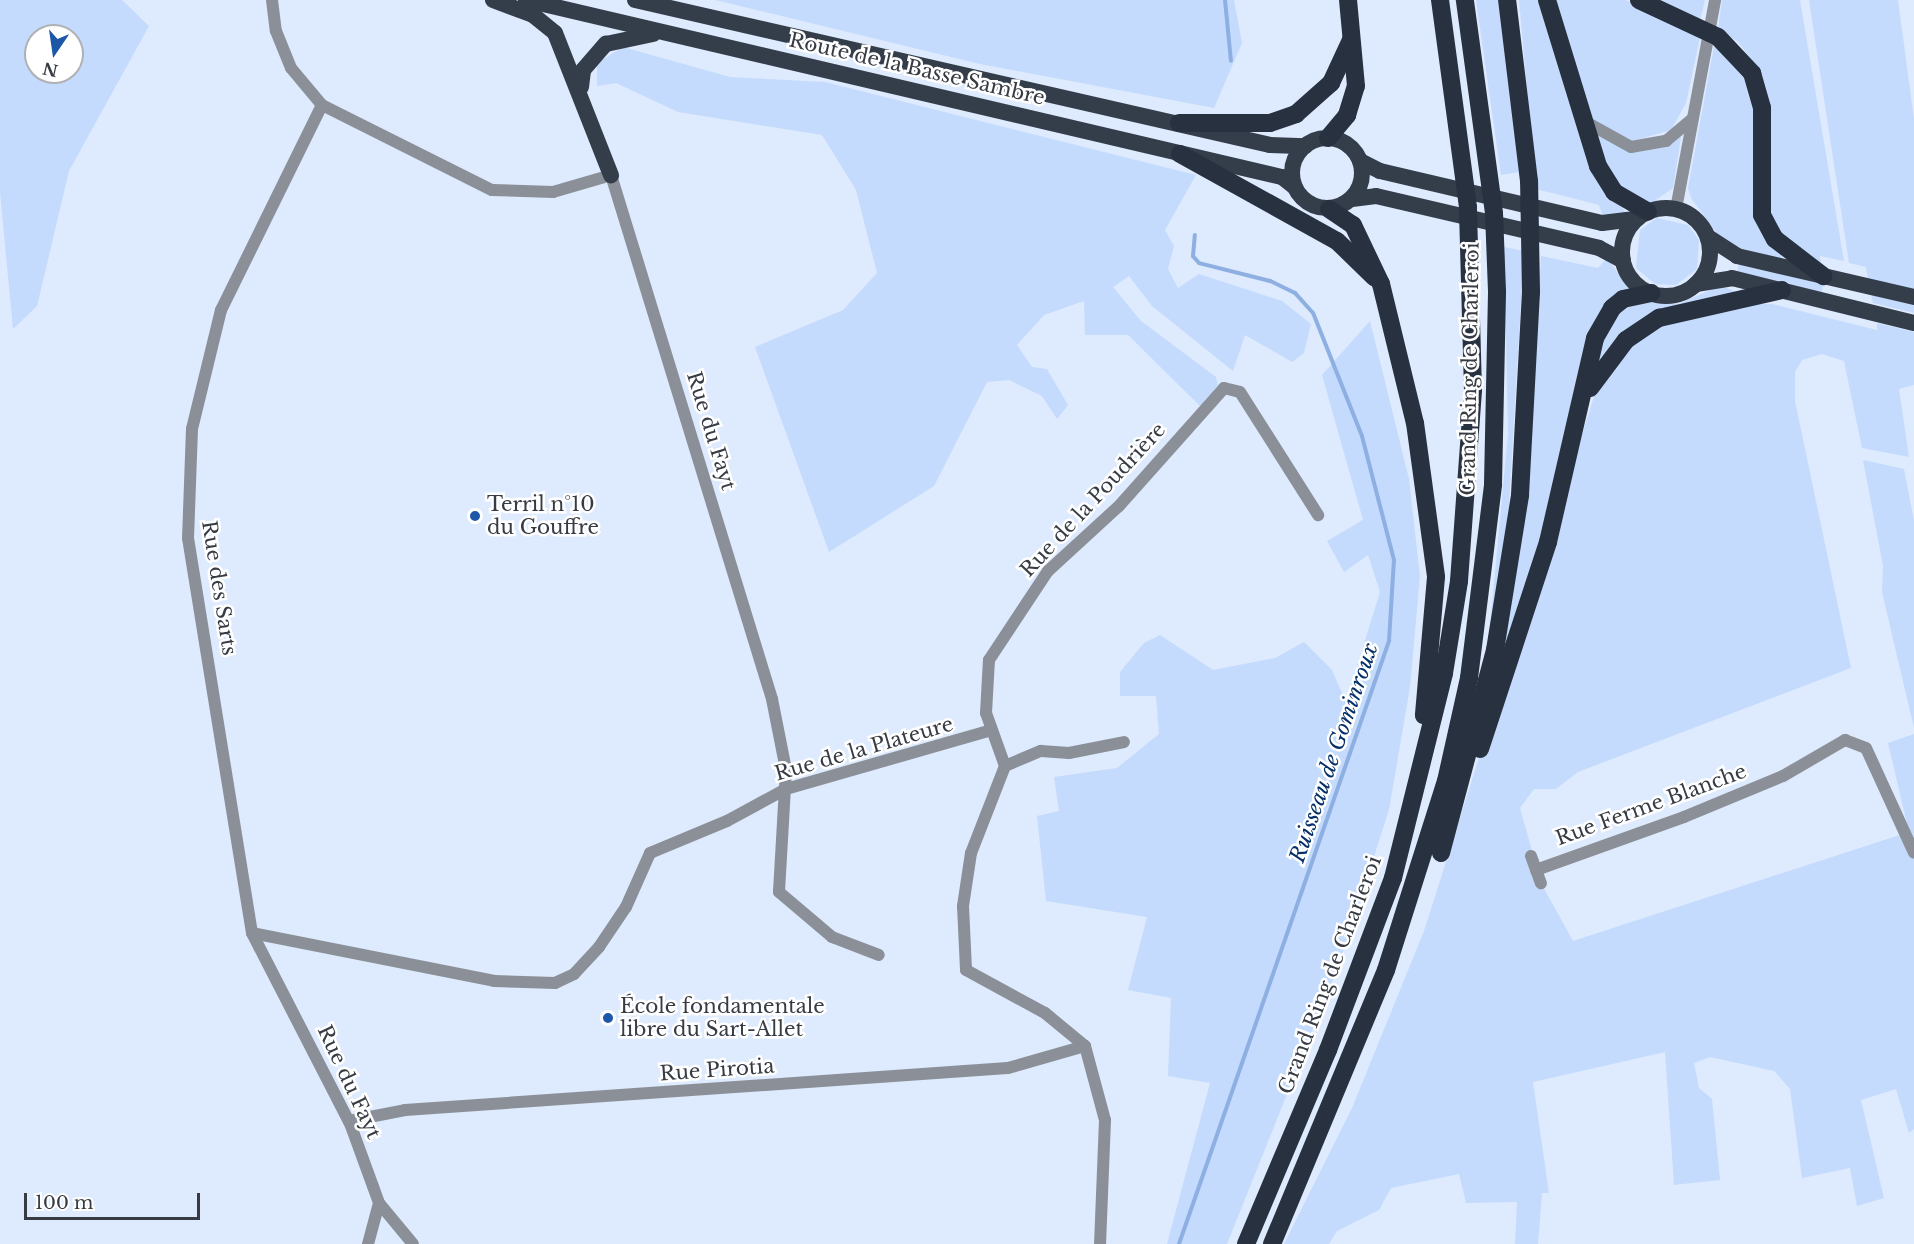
<!DOCTYPE html>
<html>
<head>
<meta charset="utf-8">
<style>
  body { margin:0 }
  #map { position:relative; width:1914px; height:1244px; overflow:hidden; background:#deeafd; font-family:"Libre Baskerville",serif }
  div>[style] { position:absolute }
  [style*='--x'] { left:calc(var(--x)*1px); top:calc(var(--y)*1px); width:calc(var(--w)*1px); rotate:calc(var(--a)*1deg) }
  .green>* { inset:0; background:#c4dbfd; transform-origin:0 0 }
  .stream>* { height:4px; margin:-2px; padding:0 2px; transform-origin:2px; border-radius:2px; background:#8eafe1 }
  .minor>* { height:12px; margin:-6px; padding:0 6px; transform-origin:6px; border-radius:6px; background:#8b9098 }
  .trunk>* { height:16px; margin:-8px; padding:0 8px; transform-origin:8px; border-radius:8px; background:#343d4a }
  .trunk>.ring { margin:-8px; padding:0; box-sizing:content-box; background:none; border:16px solid #343d4a; border-radius:50% }
  .motorway>* { height:18px; margin:-9px; padding:0 9px; transform-origin:9px; border-radius:9px; background:#27313f }
  .dots>* { width:16px; height:16px; translate:-50% -50%; box-sizing:border-box; border:3px solid #fff; border-radius:50% }
  span { translate:-50% -50%; white-space:nowrap; text-align:center; line-height:1.15; -webkit-text-stroke:5px #fff; paint-order:stroke }
  .street-label { font-size:20px; color:#373c44 }
  .poi-label { font-size:20px; color:#373c44 }
  .left { translate:0 -50%; text-align:left }
  .water-label { font-size:21px; color:#042f68; font-style:italic }
  .north { position:absolute; left:24px; top:24px; width:60px; height:60px; box-sizing:border-box; background:#fff; border:2px solid #afb1b4; border-radius:50%; rotate:193deg; font-size:16px; font-weight:700; line-height:24px; text-align:center; color:#373c44 }
  .north::after { content:''; display:block; margin:auto; width:21px; height:27px; background:#1d57a8; clip-path:polygon(50% 0,100% 100%,50% 72%,0 100%) }
  .scale { position:absolute; left:24px; top:1193px; width:176px; height:27px; box-sizing:border-box; border:3px solid #373c44; border-top:0; padding-left:8px; font-size:18px; line-height:21px; white-space:nowrap; color:#373c44; -webkit-text-stroke:4px #fff; paint-order:stroke }
</style>
</head>
<body>
<div id="map">
  <div class="green">
    <div style="clip-path:polygon(evenodd,0 0,122px 0,149px 26px,69px 171px,37px 306px,13px 329px,0 192px,0 0,36px 36px,72px 36px,72px 72px,36px 72px,36px 36px)"></div>
    <div style="clip-path:polygon(715px 0,1234px 0,1242px 43px,1214px 108px,980px 64px)"></div>
    <div style="clip-path:polygon(1476px 0,1499px 0,1519px 172px,1501px 175px)"></div>
    <div style="clip-path:polygon(1519px 0,1538px 0,1569px 97px,1626px 214px,1603px 216px,1599px 205px,1536px 189px)"></div>
    <div style="clip-path:polygon(1554px 0,1625px 0,1701px 33px,1686px 103px,1671px 130px,1629px 142px,1593px 119px)"></div>
    <div style="clip-path:polygon(1657px 0,1705px 0,1700px 20px)"></div>
    <div style="clip-path:polygon(1722px 0,1800px 0,1844px 261px,1820px 256px,1821px 265px,1780px 234px,1768px 209px,1759px 69px,1738px 42px,1718px 29px)"></div>
    <div style="clip-path:polygon(1809px 0,1898px 0,1914px 119px,1914px 290px,1868px 279px,1866px 267px,1849px 263px)"></div>
    <div style="clip-path:polygon(1715px 41px,1736px 55px,1756px 98px,1755px 175px,1783px 256px,1780px 260px,1742px 253px,1720px 238px,1691px 198px,1688px 188px)"></div>
    <div style="clip-path:polygon(623px 47px,730px 77px,825px 82px,1196px 175px,1165px 230px,1174px 246px,1168px 269px,1178px 288px,1199px 274px,1282px 301px,1311px 324px,1304px 353px,1292px 362px,1245px 335px,1233px 371px,1152px 306px,1129px 276px,1113px 287px,1141px 321px,1216px 377px,1218px 386px,1200px 406px,1128px 335px,1085px 335px,1084px 301px,1044px 315px,1017px 345px,1032px 367px,1047px 369px,1068px 405px,1057px 419px,1042px 396px,1009px 380px,987px 382px,934px 486px,829px 552px,755px 347px,843px 310px,877px 273px,856px 190px,822px 135px,678px 112px,616px 83px,597px 86px,597px 63px)"></div>
    <div style="clip-path:polygon(1593px 133px,1640px 152px,1681px 137px,1673px 188px,1650px 204px,1614px 185px)"></div>
    <div style="clip-path:polygon(1657px 218px,1688px 225px,1699px 240px,1697px 269px,1676px 285px,1655px 284px,1636px 268px,1640px 230px)"></div>
    <div style="clip-path:polygon(1504px 247px,1524px 251px,1507px 539px,1488px 648px,1508px 433px)"></div>
    <div style="clip-path:polygon(1541px 256px,1598px 268px,1607px 258px,1632px 293px,1614px 300px,1541px 548px,1500px 667px,1529px 489px)"></div>
    <div style="left:1739px;top:263px;width:87px;height:12px;rotate:12deg"></div>
    <div style="clip-path:polygon(1721px 285px,1736px 292px,1691px 304px,1601px 365px,1593px 364px,1605px 331px,1626px 307px,1645px 301px,1679px 304px)"></div>
    <div style="clip-path:polygon(1871px 293px,1914px 303px,1914px 313px,1873px 303px)"></div>
    <div style="clip-path:polygon(1747px 304px,1772px 304px,1877px 330px,1877px 323px,1914px 332px,1914px 385px,1899px 389px,1909px 457px,1862px 448px,1844px 361px,1822px 354px,1802px 360px,1795px 372px,1795px 401px,1851px 668px,1578px 772px,1556px 789px,1534px 789px,1520px 808px,1541px 883px,1573px 941px,1909px 832px,1888px 743px,1914px 734px,1914px 1129px,1909px 1133px,1896px 1089px,1861px 1100px,1884px 1198px,1857px 1206px,1850px 1168px,1802px 1178px,1790px 1089px,1774px 1071px,1710px 1057px,1694px 1063px,1699px 1088px,1712px 1099px,1720px 1180px,1674px 1185px,1665px 1052px,1533px 1082px,1549px 1193px,1542px 1193px,1538px 1244px,1515px 1244px,1517px 1202px,1466px 1203px,1459px 1174px,1391px 1188px,1379px 1210px,1337px 1231px,1329px 1244px,1284px 1244px,1352px 1108px,1424px 931px,1598px 384px,1647px 331px,1684px 315px)"></div>
    <div style="clip-path:polygon(1370px 321px,1409px 479px,1420px 576px,1410px 687px,1389px 810px,1338px 967px,1227px 1244px,1167px 1244px,1210px 1083px,1168px 1076px,1171px 998px,1128px 990px,1147px 917px,1046px 901px,1037px 816px,1059px 811px,1054px 777px,1117px 768px,1159px 734px,1156px 696px,1120px 696px,1120px 672px,1144px 643px,1160px 635px,1213px 670px,1275px 658px,1304px 642px,1332px 670px,1346px 702px,1380px 592px,1368px 555px,1344px 572px,1327px 541px,1363px 520px,1322px 375px)"></div>
    <div style="clip-path:polygon(1863px 460px,1904px 469px,1914px 521px,1914px 728px,1882px 592px,1883px 566px)"></div>
  </div>
  <div class="stream">
    <div style="--x:1225;--y:0;--w:61;--a:84.4"></div>
    <div style="--x:1179;--y:1244;--w:639;--a:-70.8"></div>
    <div style="--x:1389;--y:641;--w:81;--a:-86.5"></div>
    <div style="--x:1394;--y:560;--w:128;--a:-104.5"></div>
    <div style="--x:1362;--y:436;--w:132;--a:-111.7"></div>
    <div style="--x:1313;--y:313;--w:27;--a:-132"></div>
    <div style="--x:1295;--y:293;--w:28;--a:-154"></div>
    <div style="--x:1270;--y:281;--w:73;--a:-165.8"></div>
    <div style="--x:1199;--y:263;--w:9;--a:-131"></div>
    <div style="--x:1193;--y:256;--w:21;--a:-85"></div>
  </div>
  <div class="minor">
    <div style="--x:272;--y:0;--w:31;--a:83"></div>
    <div style="--x:276;--y:31;--w:40;--a:68"></div>
    <div style="--x:291;--y:68;--w:48;--a:50"></div>
    <div style="--x:322;--y:105;--w:229;--a:116.2"></div>
    <div style="--x:221;--y:310;--w:122;--a:103.7"></div>
    <div style="--x:192;--y:429;--w:109;--a:92.1"></div>
    <div style="--x:188;--y:538;--w:400;--a:80.8"></div>
    <div style="--x:252;--y:933;--w:217;--a:62.8"></div>
    <div style="--x:351;--y:1126;--w:82;--a:70"></div>
    <div style="--x:379;--y:1203;--w:53;--a:50.3"></div>
    <div style="--x:322;--y:105;--w:190;--a:26.6"></div>
    <div style="--x:492;--y:190;--w:61;--a:1.9"></div>
    <div style="--x:553;--y:192;--w:60;--a:-16.3"></div>
    <div style="--x:611;--y:175;--w:548;--a:72.92"></div>
    <div style="--x:772;--y:699;--w:72;--a:78.8"></div>
    <div style="--x:786;--y:770;--w:122;--a:93.3"></div>
    <div style="--x:779;--y:892;--w:70;--a:40.3"></div>
    <div style="--x:832;--y:937;--w:50;--a:21"></div>
    <div style="--x:1586;--y:122;--w:51;--a:29.1"></div>
    <div style="--x:1631;--y:147;--w:36;--a:-10"></div>
    <div style="--x:1666;--y:141;--w:34;--a:-40"></div>
    <div style="--x:1676;--y:209;--w:213;--a:-79.4"></div>
    <div style="--x:1005;--y:766;--w:56;--a:-109.7"></div>
    <div style="--x:986;--y:713;--w:53;--a:-86.8"></div>
    <div style="--x:989;--y:660;--w:107;--a:-56.5"></div>
    <div style="--x:1048;--y:571;--w:96;--a:-42.5"></div>
    <div style="--x:1119;--y:506;--w:158;--a:-48.3"></div>
    <div style="--x:1224;--y:388;--w:16;--a:14"></div>
    <div style="--x:1240;--y:392;--w:146;--a:57.6"></div>
    <div style="--x:1005;--y:766;--w:93;--a:111.3"></div>
    <div style="--x:971;--y:853;--w:54;--a:98.6"></div>
    <div style="--x:963;--y:906;--w:64;--a:87.3"></div>
    <div style="--x:966;--y:970;--w:90;--a:28.6"></div>
    <div style="--x:1045;--y:1013;--w:52;--a:39.5"></div>
    <div style="--x:1085;--y:1046;--w:77;--a:74.9"></div>
    <div style="--x:1105;--y:1120;--w:124;--a:92.3"></div>
    <div style="--x:1005;--y:766;--w:39;--a:-23"></div>
    <div style="--x:1041;--y:751;--w:28;--a:4"></div>
    <div style="--x:1069;--y:753;--w:56;--a:-11.3"></div>
    <div style="--x:1531;--y:856;--w:29;--a:70"></div>
    <div style="--x:1536;--y:870;--w:157;--a:-19.7"></div>
    <div style="--x:1684;--y:817;--w:107;--a:-22.5"></div>
    <div style="--x:1783;--y:776;--w:72;--a:-30.1"></div>
    <div style="--x:1845;--y:740;--w:22;--a:21"></div>
    <div style="--x:1866;--y:748;--w:115;--a:65.4"></div>
    <div style="--x:252;--y:933;--w:247;--a:11.2"></div>
    <div style="--x:494;--y:981;--w:61;--a:1.9"></div>
    <div style="--x:555;--y:983;--w:21;--a:-25"></div>
    <div style="--x:574;--y:974;--w:37;--a:-47"></div>
    <div style="--x:599;--y:947;--w:48;--a:-56"></div>
    <div style="--x:626;--y:907;--w:59;--a:-66"></div>
    <div style="--x:650;--y:853;--w:83;--a:-22.6"></div>
    <div style="--x:727;--y:821;--w:67;--a:-28.5"></div>
    <div style="--x:786;--y:789;--w:214;--a:-16"></div>
    <div style="--x:349;--y:1121;--w:57;--a:-11.1"></div>
    <div style="--x:405;--y:1110;--w:604;--a:-3.98"></div>
    <div style="--x:1008;--y:1068;--w:80;--a:-15.9"></div>
    <div style="--x:368;--y:1244;--w:42;--a:-75"></div>
  </div>
  <div class="trunk">
    <div style="--x:493;--y:0;--w:43;--a:20.6"></div>
    <div style="--x:533;--y:15;--w:28;--a:39"></div>
    <div style="--x:555;--y:33;--w:153;--a:68.5"></div>
    <div style="--x:526;--y:0;--w:776;--a:13.18"></div>
    <div style="--x:1282;--y:177;--w:16;--a:38"></div>
    <div style="--x:635;--y:0;--w:651;--a:12.86"></div>
    <div style="--x:1270;--y:145;--w:35;--a:2"></div>
    <div style="--x:581;--y:87;--w:17;--a:-83"></div>
    <div style="--x:583;--y:70;--w:35;--a:-49"></div>
    <div style="--x:606;--y:44;--w:48;--a:-12"></div>
    <div class="ring" style="left:1292px;top:138px;width:54px;height:54px"></div>
    <div style="--x:1360;--y:161;--w:22;--a:27"></div>
    <div style="--x:1380;--y:171;--w:228;--a:13.2"></div>
    <div style="--x:1602;--y:223;--w:35;--a:-7"></div>
    <div style="--x:1352;--y:199;--w:24;--a:-7"></div>
    <div style="--x:1376;--y:196;--w:229;--a:13.1"></div>
    <div style="--x:1599;--y:248;--w:27;--a:28"></div>
    <div class="ring" style="left:1622px;top:208px;width:72px;height:72px"></div>
    <div style="--x:1708;--y:237;--w:35;--a:33"></div>
    <div style="--x:1737;--y:256;--w:182;--a:13"></div>
    <div style="--x:1696;--y:284;--w:36;--a:-9"></div>
    <div style="--x:1732;--y:278;--w:187;--a:13.9"></div>
  </div>
  <div class="motorway">
    <div style="--x:1547;--y:0;--w:174;--a:72.9"></div>
    <div style="--x:1598;--y:166;--w:31;--a:58"></div>
    <div style="--x:1614;--y:192;--w:39;--a:30"></div>
    <div style="--x:1639;--y:0;--w:87;--a:25.1"></div>
    <div style="--x:1718;--y:37;--w:50;--a:46.6"></div>
    <div style="--x:1752;--y:73;--w:36;--a:74"></div>
    <div style="--x:1762;--y:108;--w:107;--a:90"></div>
    <div style="--x:1762;--y:215;--w:27;--a:62"></div>
    <div style="--x:1775;--y:239;--w:61;--a:37.6"></div>
    <div style="--x:1179;--y:123;--w:91;--a:0"></div>
    <div style="--x:1270;--y:123;--w:28;--a:-19"></div>
    <div style="--x:1296;--y:114;--w:47;--a:-41.5"></div>
    <div style="--x:1331;--y:83;--w:47;--a:-65.1"></div>
    <div style="--x:1328;--y:138;--w:30;--a:-50"></div>
    <div style="--x:1347;--y:115;--w:30;--a:-73"></div>
    <div style="--x:1356;--y:86;--w:86;--a:-95.3"></div>
    <div style="--x:1180;--y:154;--w:179;--a:29"></div>
    <div style="--x:1337;--y:241;--w:52;--a:44.2"></div>
    <div style="--x:1329;--y:209;--w:29;--a:34"></div>
    <div style="--x:1353;--y:225;--w:65;--a:64.6"></div>
    <div style="--x:1381;--y:284;--w:143;--a:76.3"></div>
    <div style="--x:1415;--y:423;--w:155;--a:82.2"></div>
    <div style="--x:1436;--y:577;--w:139;--a:95"></div>
    <div style="--x:1590;--y:388;--w:60;--a:-53.1"></div>
    <div style="--x:1626;--y:340;--w:40;--a:-34"></div>
    <div style="--x:1659;--y:318;--w:126;--a:-12.8"></div>
    <div style="--x:1480;--y:749;--w:218;--a:-71.8"></div>
    <div style="--x:1548;--y:542;--w:209;--a:-77"></div>
    <div style="--x:1595;--y:338;--w:34;--a:-60"></div>
    <div style="--x:1612;--y:308;--w:14;--a:-39"></div>
    <div style="--x:1623;--y:299;--w:29;--a:-12"></div>
    <div style="--x:1441;--y:853;--w:210;--a:-75.1"></div>
    <div style="--x:1495;--y:650;--w:157;--a:-80.8"></div>
    <div style="--x:1520;--y:495;--w:203;--a:-86.9"></div>
    <div style="--x:1531;--y:292;--w:111;--a:-91"></div>
    <div style="--x:1529;--y:181;--w:182;--a:-96.9"></div>
    <div style="--x:1246;--y:1244;--w:211;--a:-67.1"></div>
    <div style="--x:1328;--y:1050;--w:184;--a:-69.3"></div>
    <div style="--x:1393;--y:878;--w:211;--a:-76"></div>
    <div style="--x:1444;--y:673;--w:93;--a:-80.7"></div>
    <div style="--x:1459;--y:581;--w:192;--a:-85.8"></div>
    <div style="--x:1473;--y:390;--w:183;--a:-91.6"></div>
    <div style="--x:1468;--y:207;--w:209;--a:-97.7"></div>
    <div style="--x:1272;--y:1244;--w:297;--a:-67.4"></div>
    <div style="--x:1386;--y:970;--w:198;--a:-72.4"></div>
    <div style="--x:1446;--y:781;--w:106;--a:-77.4"></div>
    <div style="--x:1469;--y:678;--w:195;--a:-82.9"></div>
    <div style="--x:1493;--y:484;--w:193;--a:-88.8"></div>
    <div style="--x:1497;--y:291;--w:78;--a:-92.2"></div>
    <div style="--x:1494;--y:213;--w:215;--a:-97.8"></div>
  </div>
  <div class="dots">
    <div style="left:475px;top:516px;background:#1d57a8"></div>
    <div style="left:608px;top:1018px;background:#1d57a8"></div>
  </div>
  <div class="street-label">
    <span style="left:917px;top:69px;rotate:13deg">Route de la Basse Sambre</span>
    <span style="left:1470px;top:369px;rotate:-89deg">Grand Ring de Charleroi</span>
    <span style="left:711px;top:431px;rotate:73deg">Rue du Fayt</span>
    <span style="left:1093px;top:500px;rotate:-47deg">Rue de la Poudrière</span>
    <span style="left:219px;top:588px;rotate:81deg">Rue des Sarts</span>
    <span style="left:864px;top:749px;rotate:-16deg">Rue de la Plateure</span>
    <span style="left:1651px;top:805px;rotate:-20deg">Rue Ferme Blanche</span>
    <span style="left:1330px;top:975px;rotate:-69deg">Grand Ring de Charleroi</span>
    <span style="left:717px;top:1070px;rotate:-4deg">Rue Pirotia</span>
    <span style="left:349px;top:1082px;rotate:65deg">Rue du Fayt</span>
  </div>
  <div class="poi-label">
    <span class="left" style="left:487px;top:516px">Terril n°10<br>du Gouffre</span>
    <span class="left" style="left:620px;top:1018px">École fondamentale<br>libre du Sart-Allet</span>
  </div>
  <div class="water-label">
    <span style="left:1334px;top:753px;rotate:-71deg">Ruisseau de Gominroux</span>
  </div>
  <div class="north">N</div>
  <div class="scale">100 m</div>
</div>
</body>
</html>
